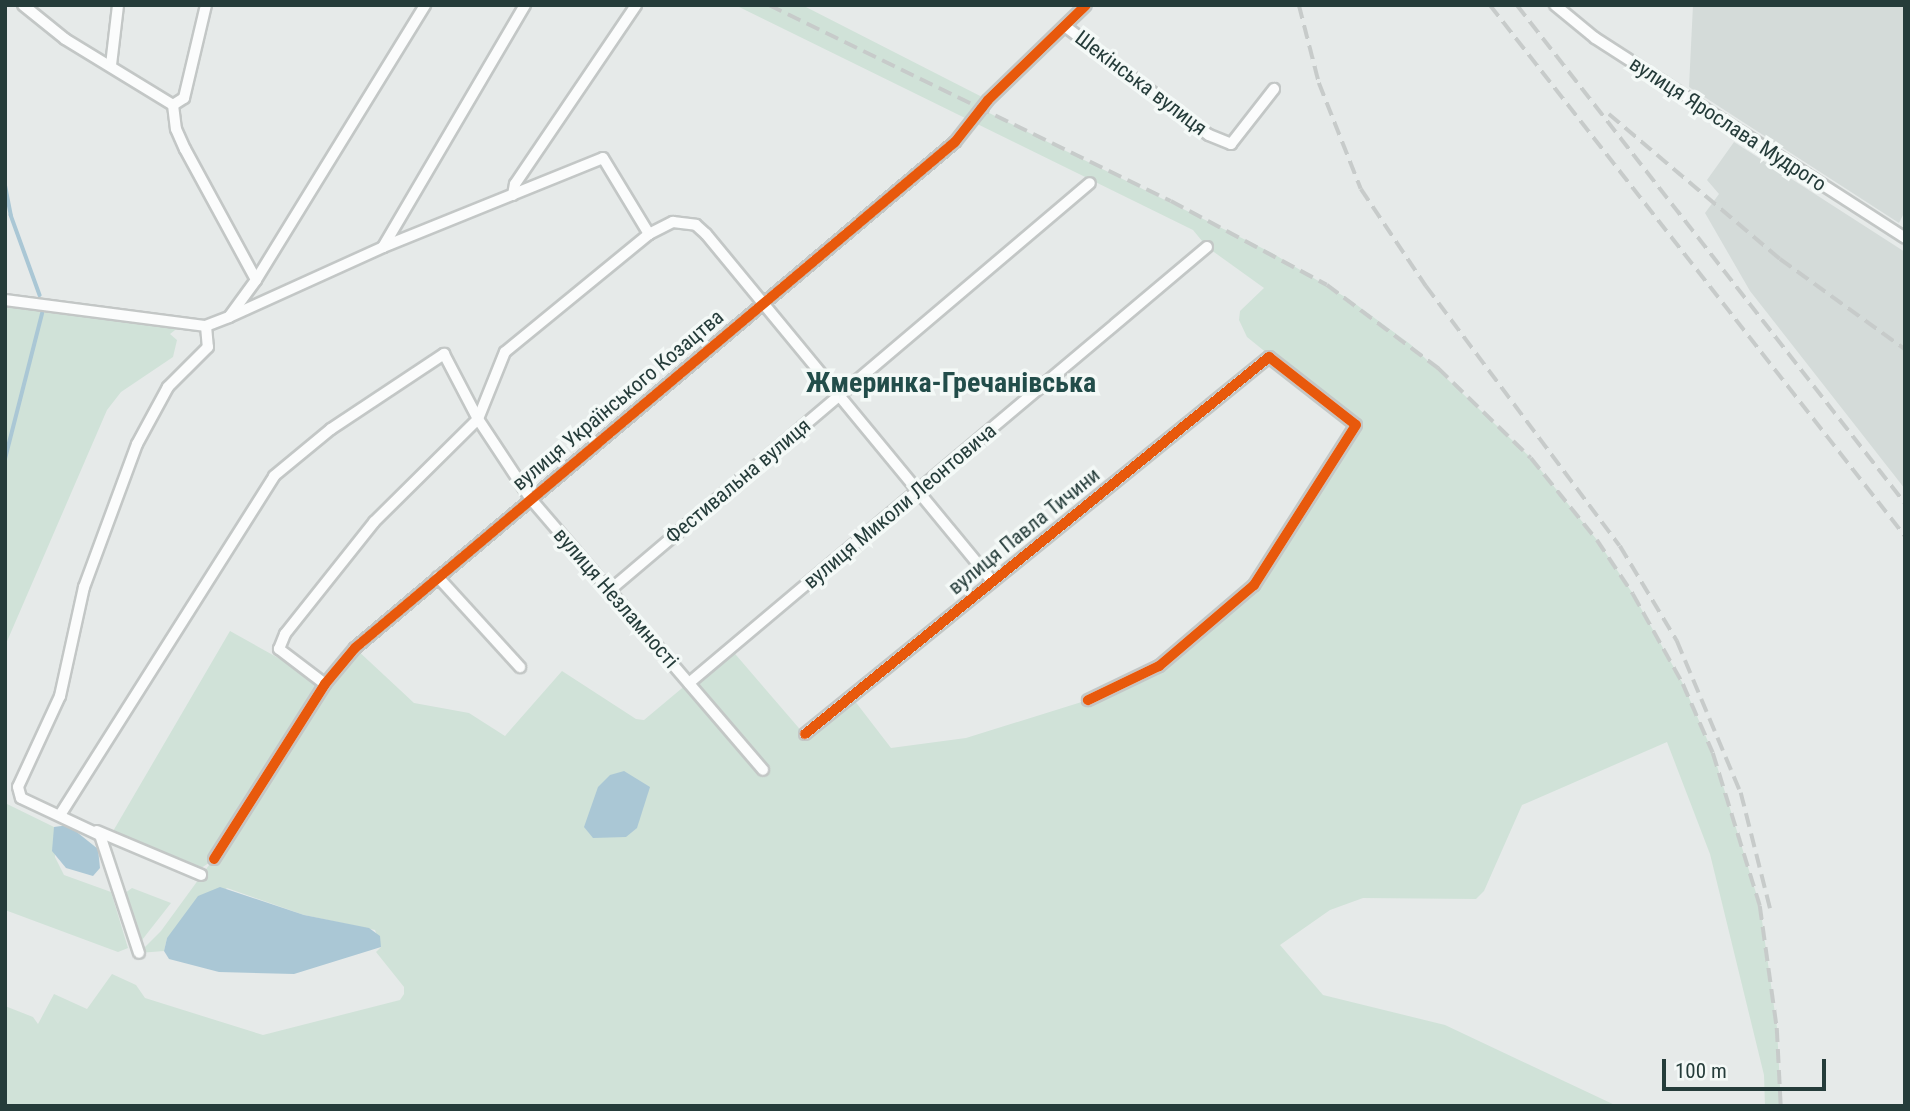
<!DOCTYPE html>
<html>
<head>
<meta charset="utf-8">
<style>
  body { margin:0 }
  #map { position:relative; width:1910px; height:1111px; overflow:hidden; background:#e6eae9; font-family:"Roboto Condensed",sans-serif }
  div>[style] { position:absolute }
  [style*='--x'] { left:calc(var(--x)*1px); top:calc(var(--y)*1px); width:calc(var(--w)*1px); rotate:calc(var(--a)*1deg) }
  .built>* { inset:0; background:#d4dbd9 }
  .green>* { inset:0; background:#d0e2d8 }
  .water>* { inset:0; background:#aac7d5 }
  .stream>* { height:3.5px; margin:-1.75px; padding:0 1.75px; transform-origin:1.75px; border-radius:1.75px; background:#aac7d5 }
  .roads { filter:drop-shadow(2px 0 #c3c7c6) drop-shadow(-2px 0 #c3c7c6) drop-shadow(0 2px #c3c7c6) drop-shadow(0 -2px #c3c7c6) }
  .minor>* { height:10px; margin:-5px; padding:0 5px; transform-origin:5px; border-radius:5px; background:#fbfcfc }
  .rail>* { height:3.5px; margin-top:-1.75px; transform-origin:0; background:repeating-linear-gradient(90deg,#c7cbca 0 14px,transparent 0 21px) }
  .cycleway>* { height:10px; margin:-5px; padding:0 5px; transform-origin:5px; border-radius:5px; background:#e8590c }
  span { translate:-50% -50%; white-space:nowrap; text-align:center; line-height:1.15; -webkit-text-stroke:7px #f4f9f7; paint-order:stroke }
  .street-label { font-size:21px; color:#253c3a }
  .district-label { font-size:28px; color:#224d4a; font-weight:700 }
  .frame { position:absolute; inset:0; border:7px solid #253c3a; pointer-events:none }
  .scale { position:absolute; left:1662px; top:1059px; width:164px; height:32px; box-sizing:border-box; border:4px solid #253c3a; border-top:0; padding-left:9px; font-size:21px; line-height:24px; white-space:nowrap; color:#253c3a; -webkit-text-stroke:5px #f4f9f7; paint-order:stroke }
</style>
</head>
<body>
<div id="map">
  <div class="built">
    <div style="clip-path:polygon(1693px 5px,1905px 5px,1905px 211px,1899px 223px,1689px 87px)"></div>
    <div style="clip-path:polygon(1734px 142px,1905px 252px,1905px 489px,1750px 291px,1705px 213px,1719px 194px,1707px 180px)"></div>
  </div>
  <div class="green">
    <div style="clip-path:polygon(735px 5px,802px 5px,988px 100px,981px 109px,1272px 253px,1350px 300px,1410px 344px,1531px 458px,1597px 540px,1633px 594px,1683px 684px,1713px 753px,1760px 906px,1777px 1028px,1781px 1106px,1765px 1106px,1764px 1075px,1710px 854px,1667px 742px,1522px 805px,1484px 891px,1476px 899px,1363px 898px,1330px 910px,1280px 945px,1323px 995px,1445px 1025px,1617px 1106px,5px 1106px,5px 1006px,33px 1017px,38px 1024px,54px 994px,87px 1009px,112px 974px,136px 985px,145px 998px,263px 1035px,400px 1000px,404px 994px,404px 987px,376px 952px,381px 947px,375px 930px,304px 915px,227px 888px,167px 938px,164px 951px,139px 953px,161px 931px,212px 861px,198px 870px,112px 833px,230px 631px,325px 684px,355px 648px,414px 703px,469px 713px,505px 736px,562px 671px,636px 719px,644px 720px,730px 648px,804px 734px,851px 696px,891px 748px,966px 738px,1088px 700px,1140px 677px,1254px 585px,1356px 425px,1247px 337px,1239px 320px,1240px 311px,1264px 288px,1207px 247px,1193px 230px)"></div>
    <div style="clip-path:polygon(5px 300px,184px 323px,170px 334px,177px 340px,173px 357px,121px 392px,107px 410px,5px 646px)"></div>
    <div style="clip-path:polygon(5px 803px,54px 827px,55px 857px,64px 875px,111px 892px,128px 948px,118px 952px,5px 910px)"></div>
    <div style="clip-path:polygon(132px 888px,171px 903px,142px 940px,125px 893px)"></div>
  </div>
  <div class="water">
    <div style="clip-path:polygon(624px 771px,650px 787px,637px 828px,626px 837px,593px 838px,584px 827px,598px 787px,610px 775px)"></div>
    <div style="clip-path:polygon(68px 825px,98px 849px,100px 868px,93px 876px,66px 868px,52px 851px,54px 827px)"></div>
    <div style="clip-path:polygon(220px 887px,304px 915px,369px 928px,380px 936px,381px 947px,294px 974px,219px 972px,169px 959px,164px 951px,167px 938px,198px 896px)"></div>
  </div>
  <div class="stream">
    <div style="--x:5;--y:183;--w:33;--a:79"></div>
    <div style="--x:11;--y:215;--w:85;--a:70.1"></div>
    <div style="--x:5;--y:459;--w:150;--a:-75.7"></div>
  </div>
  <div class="roads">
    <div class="minor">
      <div style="--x:23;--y:5;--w:54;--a:39"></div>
      <div style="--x:65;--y:39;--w:127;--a:31.4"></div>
      <div style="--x:173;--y:105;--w:24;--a:83"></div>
      <div style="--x:176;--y:129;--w:22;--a:66"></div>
      <div style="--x:185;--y:149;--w:149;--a:61.5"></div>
      <div style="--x:256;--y:280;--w:46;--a:126.1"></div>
      <div style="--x:229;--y:317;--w:25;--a:159"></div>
      <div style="--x:1555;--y:5;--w:52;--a:39.5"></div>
      <div style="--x:1595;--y:38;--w:369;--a:32.8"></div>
      <div style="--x:1066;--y:27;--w:179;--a:37.1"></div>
      <div style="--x:1209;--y:135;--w:24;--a:22"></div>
      <div style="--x:1231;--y:144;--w:70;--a:-52"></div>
      <div style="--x:111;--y:65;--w:60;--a:-83.3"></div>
      <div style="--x:173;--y:105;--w:13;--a:-32"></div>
      <div style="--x:184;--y:98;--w:96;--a:-76.7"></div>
      <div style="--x:513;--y:195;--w:11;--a:-80"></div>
      <div style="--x:515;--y:184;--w:216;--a:-55.9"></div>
      <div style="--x:383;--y:247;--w:281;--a:-59.6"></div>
      <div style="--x:256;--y:280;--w:323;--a:-58.4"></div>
      <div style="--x:5;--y:300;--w:203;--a:7.4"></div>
      <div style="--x:206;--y:326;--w:21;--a:85"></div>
      <div style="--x:208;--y:347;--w:57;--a:135"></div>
      <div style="--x:168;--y:387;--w:65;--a:118.5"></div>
      <div style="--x:137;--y:444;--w:153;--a:110.3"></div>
      <div style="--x:84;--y:587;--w:112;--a:102.4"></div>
      <div style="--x:60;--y:696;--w:100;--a:114.8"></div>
      <div style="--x:18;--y:787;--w:11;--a:75"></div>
      <div style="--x:21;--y:798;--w:87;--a:25.1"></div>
      <div style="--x:100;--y:835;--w:124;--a:71.7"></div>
      <div style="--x:229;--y:317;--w:169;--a:-24.4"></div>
      <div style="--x:383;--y:247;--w:237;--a:-22"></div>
      <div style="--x:603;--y:158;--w:89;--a:58.8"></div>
      <div style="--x:438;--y:577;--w:122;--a:47.7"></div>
      <div style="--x:610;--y:590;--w:629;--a:-40.3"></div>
      <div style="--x:689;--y:683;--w:677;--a:-40.09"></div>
      <div style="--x:325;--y:684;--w:58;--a:-142.7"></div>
      <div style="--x:279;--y:649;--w:16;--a:-68"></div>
      <div style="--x:285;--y:634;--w:143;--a:-51.5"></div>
      <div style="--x:374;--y:522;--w:146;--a:-44.7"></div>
      <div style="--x:478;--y:419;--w:72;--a:-68.1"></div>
      <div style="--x:505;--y:352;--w:186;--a:-39.3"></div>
      <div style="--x:649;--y:234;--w:27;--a:-27"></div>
      <div style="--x:673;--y:222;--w:23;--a:7"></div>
      <div style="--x:696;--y:225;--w:13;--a:42"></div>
      <div style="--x:706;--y:234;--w:450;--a:50.5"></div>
      <div style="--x:805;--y:734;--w:598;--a:-39.09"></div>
      <div style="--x:1269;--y:357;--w:110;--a:38"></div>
      <div style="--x:1356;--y:425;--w:190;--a:122.5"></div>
      <div style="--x:1254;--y:585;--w:125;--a:139.5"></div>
      <div style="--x:1159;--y:666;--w:79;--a:154.4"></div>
      <div style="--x:60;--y:815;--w:401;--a:-57.7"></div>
      <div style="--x:274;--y:476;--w:74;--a:-39.5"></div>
      <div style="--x:331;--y:429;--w:136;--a:-33.6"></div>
      <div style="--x:444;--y:354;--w:73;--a:62.4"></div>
      <div style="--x:478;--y:419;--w:95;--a:56.6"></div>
      <div style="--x:530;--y:498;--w:358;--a:49.4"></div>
      <div style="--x:97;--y:831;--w:113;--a:22.9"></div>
      <div style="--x:214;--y:859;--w:207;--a:-57.6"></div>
      <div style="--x:325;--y:684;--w:47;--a:-50.2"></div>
      <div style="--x:355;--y:648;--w:785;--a:-40.14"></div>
      <div style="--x:955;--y:142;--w:53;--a:-51.8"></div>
      <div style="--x:988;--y:100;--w:136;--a:-44.1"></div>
    </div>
  </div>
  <div class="rail">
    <div style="--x:769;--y:5;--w:447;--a:26"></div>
    <div style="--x:1171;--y:201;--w:177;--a:28.3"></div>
    <div style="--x:1327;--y:285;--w:139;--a:36.8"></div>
    <div style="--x:1438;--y:368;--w:129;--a:44.1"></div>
    <div style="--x:1531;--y:458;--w:105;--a:51.2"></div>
    <div style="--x:1597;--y:540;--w:65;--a:56.3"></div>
    <div style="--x:1633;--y:594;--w:103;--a:60.9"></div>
    <div style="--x:1683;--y:684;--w:75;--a:66.5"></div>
    <div style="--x:1713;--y:753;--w:160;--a:72.9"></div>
    <div style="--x:1760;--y:906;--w:123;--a:82.1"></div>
    <div style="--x:1777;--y:1028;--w:78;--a:87.1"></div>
    <div style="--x:1299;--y:5;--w:81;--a:75.6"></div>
    <div style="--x:1319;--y:83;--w:114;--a:68.4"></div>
    <div style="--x:1361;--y:189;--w:117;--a:56.2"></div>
    <div style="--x:1426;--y:286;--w:324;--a:53.3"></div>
    <div style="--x:1620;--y:546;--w:111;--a:59"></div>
    <div style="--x:1677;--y:641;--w:165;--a:67.2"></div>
    <div style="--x:1741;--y:793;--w:119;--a:75.8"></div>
    <div style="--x:1490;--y:5;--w:674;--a:51.99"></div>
    <div style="--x:1517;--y:5;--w:631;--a:52.08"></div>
    <div style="--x:1609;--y:114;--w:224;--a:40.3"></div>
    <div style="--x:1780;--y:259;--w:154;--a:35.8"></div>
  </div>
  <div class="cycleway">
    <div style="--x:805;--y:734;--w:598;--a:-39.09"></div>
    <div style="--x:1269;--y:357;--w:110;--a:38"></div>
    <div style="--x:1356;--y:425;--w:190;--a:122.5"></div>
    <div style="--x:1254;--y:585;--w:125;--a:139.5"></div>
    <div style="--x:1159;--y:666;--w:79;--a:154.4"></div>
    <div style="--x:214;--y:859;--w:207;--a:-57.6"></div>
    <div style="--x:325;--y:684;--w:47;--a:-50.2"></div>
    <div style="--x:355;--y:648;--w:785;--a:-40.14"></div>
    <div style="--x:955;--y:142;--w:53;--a:-51.8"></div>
    <div style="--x:988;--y:100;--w:136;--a:-44.1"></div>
  </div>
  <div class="street-label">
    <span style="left:1141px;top:83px;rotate:37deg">Шекінська вулиця</span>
    <span style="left:1728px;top:124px;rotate:33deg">вулиця Ярослава Мудрого</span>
    <span style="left:618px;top:400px;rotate:-40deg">вулиця Українського Козацтва</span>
    <span style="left:738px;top:481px;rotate:-40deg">Фестивальна вулиця</span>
    <span style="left:900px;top:506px;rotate:-40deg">вулиця Миколи Леонтовича</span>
    <span style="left:1024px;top:531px;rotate:-39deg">вулиця Павла Тичини</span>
    <span style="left:616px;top:598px;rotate:49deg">вулиця Незламності</span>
  </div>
  <div class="district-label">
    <span style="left:951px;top:383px">Жмеринка-Гречанівська</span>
  </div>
  <div class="frame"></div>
  <div class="scale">100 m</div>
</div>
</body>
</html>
